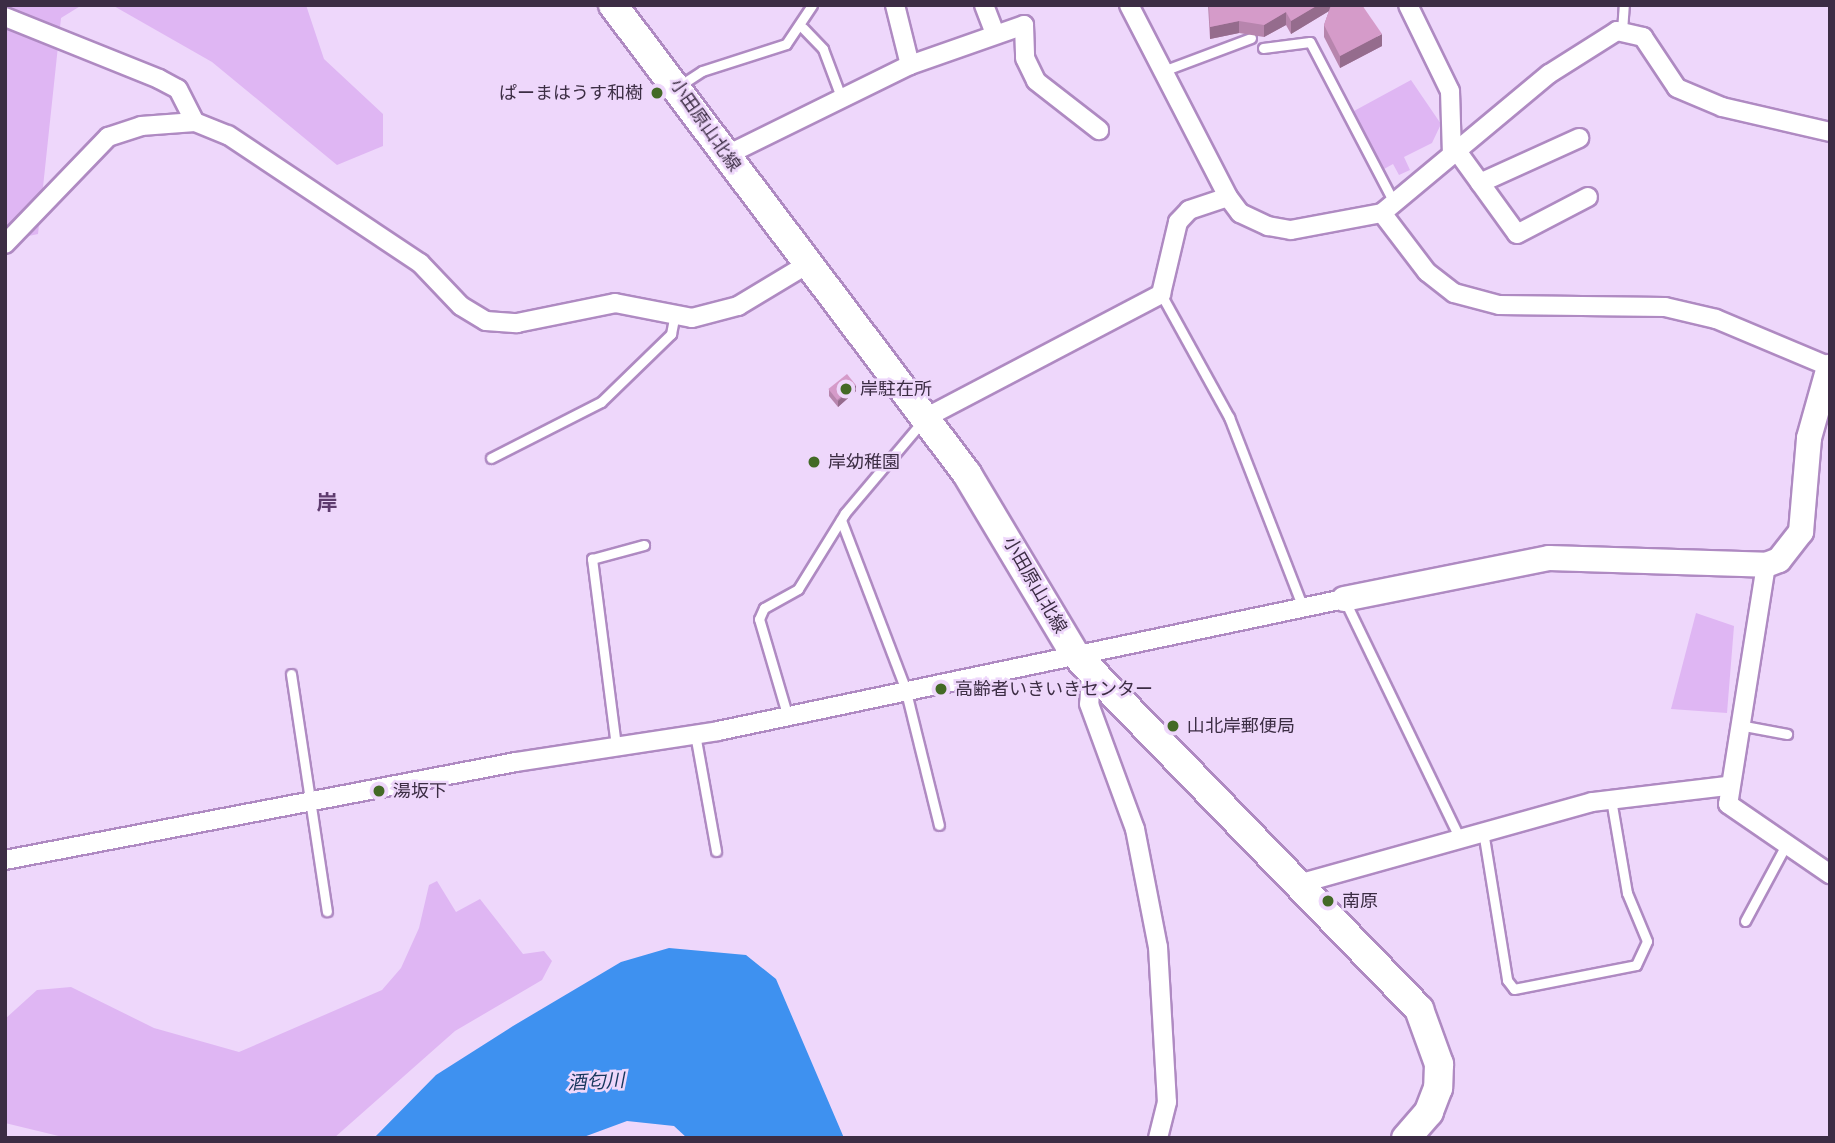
<!DOCTYPE html>
<html>
<head>
<meta charset="utf-8">
<style>
  body { margin:0 }
  #map { position:relative; width:1835px; height:1143px; overflow:hidden; background:#eed7fb; font-family:Raleway,"Noto Sans JP",sans-serif }
  div>[style] { position:absolute }
  [style*='--x'] { left:calc(var(--x)*1px); top:calc(var(--y)*1px); width:calc(var(--w)*1px); rotate:calc(var(--a)*1deg) }
  .green>* { inset:0; background:#dfb6f3 }
  .water>* { inset:0; background:#3e91f0 }
  .roads { filter:drop-shadow(2px 0 #af8ac2) drop-shadow(-2px 0 #af8ac2) drop-shadow(0 2px #af8ac2) drop-shadow(0 -2px #af8ac2) }
  .lane>* { height:9px; margin:-4.5px; padding:0 4.5px; transform-origin:4.5px; border-radius:4.5px; background:#fff }
  .street>* { height:18px; margin:-9px; padding:0 9px; transform-origin:9px; border-radius:9px; background:#fff }
  .secondary>* { height:24px; margin:-12px; padding:0 12px; transform-origin:12px; border-radius:12px; background:#fff }
  .primary>* { height:28px; margin:-14px; padding:0 14px; transform-origin:14px; border-radius:14px; background:#fff }
  .wall>* { inset:0; background:#b785ad }
  .shaded-wall>* { inset:0; background:#956c8d }
  .building>* { inset:0; background:#d59bc9; transform-origin:0 0 }
  .dots>* { width:19px; height:19px; translate:-50% -50%; box-sizing:border-box; border:4px solid #eed7fb; border-radius:50% }
  span { translate:-50% -50%; white-space:nowrap; text-align:center; line-height:1.15; -webkit-text-stroke:5px #eed7fb; paint-order:stroke }
  .poi-label { font-size:18px; color:#3c2d44 }
  .right { translate:-100% -50%; text-align:right }
  .left { translate:0 -50%; text-align:left }
  .street-label { font-size:18px; color:#3c2d44 }
  .water-label { font-size:19px; color:#16365c; font-style:italic }
  .quarter-label { font-size:21px; color:#5e3b6e; font-weight:700 }
  .frame { position:absolute; inset:0; border:7px solid #3c2d44; pointer-events:none }
</style>
</head>
<body>
<div id="map">
  <div class="green">
    <div style="clip-path:polygon(5px 5px,82px 5px,61px 18px,38px 234px,5px 241px)"></div>
    <div style="clip-path:polygon(112px 5px,306px 5px,324px 59px,383px 114px,383px 146px,337px 165px,212px 62px)"></div>
    <div style="clip-path:polygon(1411px 80px,1441px 124px,1432px 143px,1404px 157px,1410px 170px,1399px 175px,1393px 164px,1384px 169px,1354px 111px)"></div>
    <div style="clip-path:polygon(1696px 613px,1734px 626px,1727px 713px,1671px 709px)"></div>
    <div style="clip-path:polygon(437px 881px,456px 912px,480px 899px,523px 954px,544px 951px,552px 961px,542px 980px,455px 1031px,334px 1138px,67px 1138px,5px 1123px,5px 1019px,37px 990px,71px 987px,154px 1028px,239px 1052px,382px 990px,401px 968px,419px 928px,429px 885px)"></div>
  </div>
  <div class="water">
    <div style="clip-path:polygon(669px 948px,746px 955px,776px 979px,844px 1138px,687px 1138px,674px 1126px,627px 1121px,581px 1138px,374px 1138px,436px 1075px,513px 1026px,621px 962px)"></div>
  </div>
  <div class="roads">
    <div class="lane">
      <div style="--x:803;--y:28;--w:29;--a:46"></div>
      <div style="--x:823;--y:49;--w:51;--a:69.4"></div>
      <div style="--x:1622;--y:31;--w:26;--a:-86"></div>
      <div style="--x:1263;--y:48;--w:47;--a:-7.3"></div>
      <div style="--x:1310;--y:42;--w:182;--a:62.4"></div>
      <div style="--x:1163;--y:71;--w:94;--a:-20.6"></div>
      <div style="--x:679;--y:86;--w:27;--a:-33"></div>
      <div style="--x:702;--y:71;--w:88;--a:-17.8"></div>
      <div style="--x:786;--y:44;--w:47;--a:-56.3"></div>
      <div style="--x:1161;--y:294;--w:141;--a:61.1"></div>
      <div style="--x:1229;--y:417;--w:205;--a:68.8"></div>
      <div style="--x:491;--y:458;--w:123;--a:-27"></div>
      <div style="--x:601;--y:402;--w:98;--a:-44.2"></div>
      <div style="--x:671;--y:334;--w:20;--a:-79"></div>
      <div style="--x:841;--y:520;--w:180;--a:69.1"></div>
      <div style="--x:905;--y:688;--w:141;--a:76.1"></div>
      <div style="--x:1345;--y:601;--w:262;--a:64.2"></div>
      <div style="--x:291;--y:674;--w:240;--a:81.4"></div>
      <div style="--x:787;--y:714;--w:99;--a:-106.4"></div>
      <div style="--x:759;--y:619;--w:12;--a:-66"></div>
      <div style="--x:764;--y:608;--w:39;--a:-29"></div>
      <div style="--x:798;--y:589;--w:89;--a:-58.3"></div>
      <div style="--x:845;--y:513;--w:119;--a:-49.8"></div>
      <div style="--x:1739;--y:725;--w:49;--a:10.6"></div>
      <div style="--x:695;--y:734;--w:119;--a:79.8"></div>
      <div style="--x:616;--y:746;--w:189;--a:-97.3"></div>
      <div style="--x:592;--y:559;--w:54;--a:-15.1"></div>
      <div style="--x:1483;--y:831;--w:151;--a:80.8"></div>
      <div style="--x:1507;--y:980;--w:11;--a:52"></div>
      <div style="--x:1514;--y:989;--w:124;--a:-11.1"></div>
      <div style="--x:1636;--y:965;--w:26;--a:-65"></div>
      <div style="--x:1647;--y:941;--w:52;--a:-112.6"></div>
      <div style="--x:1627;--y:893;--w:95;--a:-99.7"></div>
      <div style="--x:1745;--y:921;--w:89;--a:-61.7"></div>
    </div>
    <div class="street">
      <div style="--x:895;--y:5;--w:62;--a:76"></div>
      <div style="--x:984;--y:5;--w:30;--a:69"></div>
      <div style="--x:1129;--y:5;--w:216;--a:62.7"></div>
      <div style="--x:1228;--y:197;--w:20;--a:53"></div>
      <div style="--x:1240;--y:213;--w:31;--a:25"></div>
      <div style="--x:1268;--y:226;--w:23;--a:10"></div>
      <div style="--x:1291;--y:230;--w:93;--a:-10.6"></div>
      <div style="--x:1382;--y:213;--w:217;--a:-39.8"></div>
      <div style="--x:1549;--y:74;--w:80;--a:-32.3"></div>
      <div style="--x:1617;--y:31;--w:27;--a:13"></div>
      <div style="--x:1643;--y:37;--w:61;--a:56.3"></div>
      <div style="--x:1677;--y:88;--w:49;--a:22.9"></div>
      <div style="--x:1722;--y:107;--w:111;--a:13"></div>
      <div style="--x:1408;--y:5;--w:96;--a:64"></div>
      <div style="--x:1450;--y:91;--w:63;--a:88.2"></div>
      <div style="--x:5;--y:17;--w:166;--a:21.9"></div>
      <div style="--x:159;--y:79;--w:21;--a:28"></div>
      <div style="--x:178;--y:89;--w:37;--a:63"></div>
      <div style="--x:1457;--y:151;--w:102;--a:54.1"></div>
      <div style="--x:1517;--y:234;--w:80;--a:-27.5"></div>
      <div style="--x:727;--y:155;--w:204;--a:-26.2"></div>
      <div style="--x:910;--y:65;--w:121;--a:-19.3"></div>
      <div style="--x:1024;--y:25;--w:33;--a:88"></div>
      <div style="--x:1025;--y:58;--w:25;--a:64"></div>
      <div style="--x:1036;--y:81;--w:80;--a:37.9"></div>
      <div style="--x:1480;--y:183;--w:109;--a:-24.4"></div>
      <div style="--x:1382;--y:213;--w:74;--a:52.7"></div>
      <div style="--x:1427;--y:272;--w:34;--a:38"></div>
      <div style="--x:1454;--y:293;--w:47;--a:14.9"></div>
      <div style="--x:1499;--y:305;--w:166;--a:0.7"></div>
      <div style="--x:1665;--y:307;--w:52;--a:13.2"></div>
      <div style="--x:1716;--y:319;--w:124;--a:22.8"></div>
      <div style="--x:5;--y:244;--w:149;--a:-46.1"></div>
      <div style="--x:108;--y:137;--w:35;--a:-18"></div>
      <div style="--x:141;--y:126;--w:54;--a:-4.2"></div>
      <div style="--x:195;--y:122;--w:35;--a:22"></div>
      <div style="--x:228;--y:135;--w:231;--a:33.7"></div>
      <div style="--x:420;--y:263;--w:59;--a:46.4"></div>
      <div style="--x:461;--y:306;--w:29;--a:31"></div>
      <div style="--x:486;--y:321;--w:31;--a:4"></div>
      <div style="--x:517;--y:323;--w:100;--a:-11.5"></div>
      <div style="--x:615;--y:303;--w:78;--a:11"></div>
      <div style="--x:692;--y:318;--w:48;--a:-14.6"></div>
      <div style="--x:738;--y:306;--w:79;--a:-31.1"></div>
      <div style="--x:925;--y:418;--w:267;--a:-27.7"></div>
      <div style="--x:1161;--y:294;--w:74;--a:-76.7"></div>
      <div style="--x:1178;--y:222;--w:16;--a:-47"></div>
      <div style="--x:1189;--y:210;--w:41;--a:-18.4"></div>
      <div style="--x:1766;--y:565;--w:242;--a:99"></div>
      <div style="--x:1728;--y:804;--w:124;--a:34.5"></div>
      <div style="--x:1091;--y:671;--w:33;--a:93"></div>
      <div style="--x:1089;--y:704;--w:133;--a:69.8"></div>
      <div style="--x:1135;--y:829;--w:120;--a:79"></div>
      <div style="--x:1158;--y:947;--w:155;--a:86.7"></div>
      <div style="--x:1167;--y:1102;--w:37;--a:104"></div>
      <div style="--x:5;--y:860;--w:520;--a:-10.86"></div>
      <div style="--x:516;--y:762;--w:204;--a:-8.7"></div>
      <div style="--x:718;--y:731;--w:640;--a:-11.91"></div>
      <div style="--x:1302;--y:883;--w:301;--a:-15.6"></div>
      <div style="--x:1592;--y:802;--w:135;--a:-6.8"></div>
    </div>
    <div class="secondary">
      <div style="--x:1344;--y:599;--w:209;--a:-11.3"></div>
      <div style="--x:1549;--y:558;--w:217;--a:1.8"></div>
      <div style="--x:1766;--y:565;--w:14;--a:-21"></div>
      <div style="--x:1779;--y:560;--w:36;--a:-52"></div>
      <div style="--x:1801;--y:532;--w:94;--a:-85.1"></div>
      <div style="--x:1809;--y:438;--w:74;--a:-74.3"></div>
    </div>
    <div class="primary">
      <div style="--x:613;--y:5;--w:588;--a:52.95"></div>
      <div style="--x:967;--y:474;--w:209;--a:59.1"></div>
      <div style="--x:1074;--y:653;--w:496;--a:45.9"></div>
      <div style="--x:1419;--y:1009;--w:59;--a:70"></div>
      <div style="--x:1439;--y:1064;--w:24;--a:92"></div>
      <div style="--x:1438;--y:1088;--w:26;--a:111"></div>
      <div style="--x:1429;--y:1112;--w:35;--a:131"></div>
    </div>
  </div>
  <div class="wall">
    <div style="clip-path:polygon(1208px 5px,1246px 7px,1362px 5px,1382px 46px,1340px 68px,1324px 37px,1324px 25px,1329px 11px,1291px 34px,1286px 25px,1264px 37px,1239px 33px,1210px 39px)"></div>
    <div style="clip-path:polygon(829px 390px,856px 391px,838px 407px,829px 396px)"></div>
  </div>
  <div class="shaded-wall">
    <div style="clip-path:polygon(1318px 5px,1334px 5px,1334px 8px,1291px 34px,1291px 21px)"></div>
    <div style="clip-path:polygon(1286px 12px,1286px 25px,1264px 37px,1264px 25px)"></div>
    <div style="clip-path:polygon(1239px 21px,1239px 33px,1210px 39px,1210px 27px)"></div>
    <div style="clip-path:polygon(1382px 34px,1382px 46px,1340px 68px,1340px 56px)"></div>
    <div style="clip-path:polygon(856px 385px,856px 391px,838px 407px,838px 401px)"></div>
  </div>
  <div class="building">
    <div style="clip-path:polygon(1209px 5px,1246px 5px,1246px 7px,1250px 5px,1318px 5px,1291px 21px,1286px 12px,1264px 25px,1239px 21px,1210px 27px)"></div>
    <div style="clip-path:polygon(1331px 5px,1362px 5px,1382px 34px,1340px 56px,1324px 25px)"></div>
    <div style="left:847px;top:374px;width:14px;height:24px;rotate:51deg"></div>
  </div>
  <div class="dots">
    <div style="left:657px;top:93px;background:#436a26"></div>
    <div style="left:846px;top:389px;background:#436a26"></div>
    <div style="left:814px;top:462px;background:#436a26"></div>
    <div style="left:941px;top:689px;background:#436a26"></div>
    <div style="left:1173px;top:726px;background:#436a26"></div>
    <div style="left:379px;top:791px;background:#436a26"></div>
    <div style="left:1328px;top:901px;background:#436a26"></div>
  </div>
  <div class="poi-label">
    <span class="right" style="left:643px;top:93px">ぱーまはうす和樹</span>
    <span class="left" style="left:860px;top:389px">岸駐在所</span>
    <span class="left" style="left:828px;top:462px">岸幼稚園</span>
    <span class="left" style="left:955px;top:689px">高齢者いきいきセンター</span>
    <span class="left" style="left:1187px;top:726px">山北岸郵便局</span>
    <span class="left" style="left:393px;top:791px">湯坂下</span>
    <span class="left" style="left:1342px;top:901px">南原</span>
  </div>
  <div class="street-label">
    <span style="left:705px;top:125px;rotate:55deg">小田原山北線</span>
    <span style="left:1035px;top:585px;rotate:60deg">小田原山北線</span>
  </div>
  <div class="water-label">
    <span style="left:596px;top:1082px;rotate:-3deg">酒匂川</span>
  </div>
  <div class="quarter-label">
    <span style="left:327px;top:503px">岸</span>
  </div>
  <div class="frame"></div>
</div>
</body>
</html>
